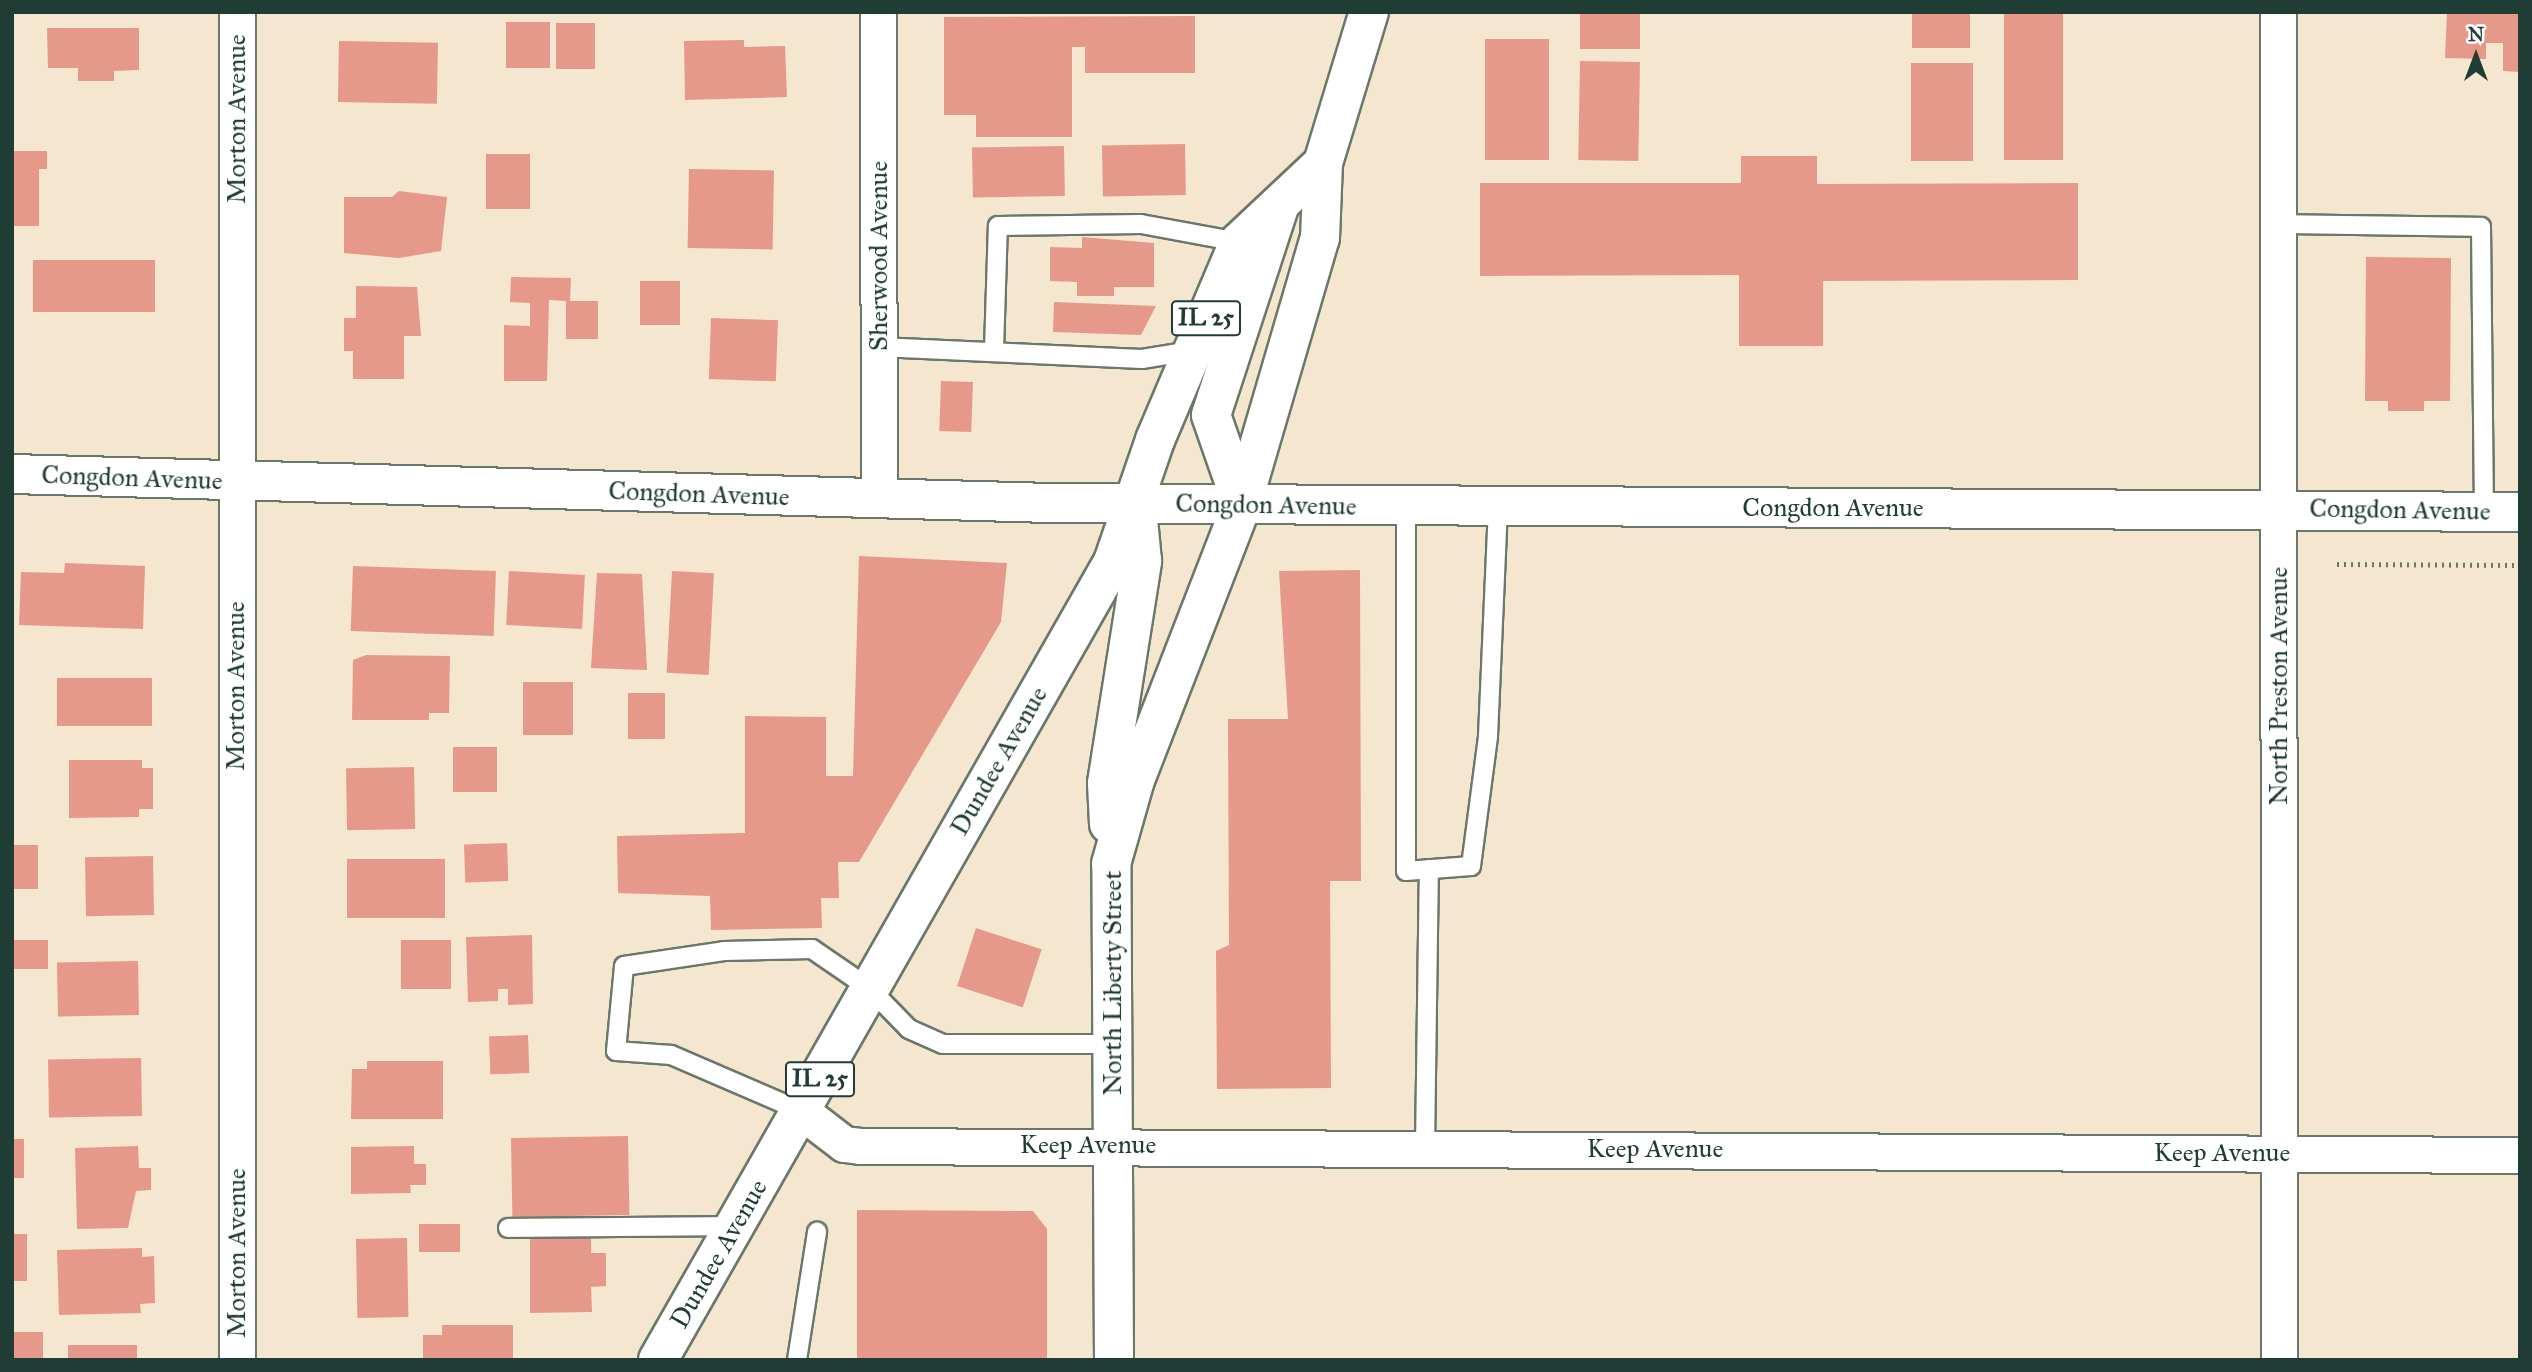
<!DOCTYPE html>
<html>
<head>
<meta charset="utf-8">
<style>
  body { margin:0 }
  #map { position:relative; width:2532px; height:1372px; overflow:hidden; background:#f5e6cf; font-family:"IM FELL Great Primer",serif }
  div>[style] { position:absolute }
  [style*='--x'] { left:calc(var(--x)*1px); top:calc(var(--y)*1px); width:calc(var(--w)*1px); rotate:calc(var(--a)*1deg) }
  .building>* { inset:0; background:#e6988b; transform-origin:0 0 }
  .path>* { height:4.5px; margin-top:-2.25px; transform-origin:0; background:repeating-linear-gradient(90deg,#6a786a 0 2px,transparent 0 7px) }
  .roads { filter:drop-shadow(2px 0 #6a786a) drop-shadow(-2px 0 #6a786a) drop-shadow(0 2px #6a786a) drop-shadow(0 -2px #6a786a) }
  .lane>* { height:18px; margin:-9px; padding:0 9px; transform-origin:9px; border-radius:9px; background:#fff }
  .street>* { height:35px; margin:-17.5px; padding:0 17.5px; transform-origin:17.5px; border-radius:17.5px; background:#fff }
  .secondary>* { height:38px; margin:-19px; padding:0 19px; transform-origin:19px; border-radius:19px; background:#fff }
  .primary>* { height:38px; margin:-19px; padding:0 19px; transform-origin:19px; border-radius:19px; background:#fff }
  span { translate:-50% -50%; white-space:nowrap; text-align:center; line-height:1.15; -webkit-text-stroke:6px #fff; paint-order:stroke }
  .shield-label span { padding:2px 5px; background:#fff; border:2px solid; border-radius:5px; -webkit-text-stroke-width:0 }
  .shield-label { font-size:24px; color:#1f3d34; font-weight:700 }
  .street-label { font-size:26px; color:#1f3d34 }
  .frame { position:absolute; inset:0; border:14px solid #1f3d34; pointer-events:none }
  .north { position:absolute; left:2441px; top:21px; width:70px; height:70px; -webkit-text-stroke:5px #fff; paint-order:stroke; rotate:0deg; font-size:19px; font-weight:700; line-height:28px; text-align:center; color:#1f3d34 }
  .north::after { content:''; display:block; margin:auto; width:24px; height:32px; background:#1f3d34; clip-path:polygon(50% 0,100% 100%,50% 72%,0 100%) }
</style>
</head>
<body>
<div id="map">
  <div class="building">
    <div style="left:1580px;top:12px;width:60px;height:37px"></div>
    <div style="left:1912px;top:12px;width:58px;height:36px"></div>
    <div style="left:2004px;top:12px;width:59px;height:148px"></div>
    <div style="clip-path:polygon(2447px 12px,2520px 12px,2520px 72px,2503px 71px,2503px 43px,2486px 43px,2486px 59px,2445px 58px)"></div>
    <div style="clip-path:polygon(1195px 16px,1195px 73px,1085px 73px,1085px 47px,1072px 47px,1072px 137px,976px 137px,976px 115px,944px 115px,944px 17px)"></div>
    <div style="left:506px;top:22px;width:44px;height:46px"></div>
    <div style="left:556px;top:23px;width:39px;height:46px"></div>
    <div style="clip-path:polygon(47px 28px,139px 28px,139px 70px,114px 71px,114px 81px,78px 81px,78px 68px,48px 68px)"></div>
    <div style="left:1485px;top:39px;width:64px;height:121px"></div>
    <div style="clip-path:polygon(744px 40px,744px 47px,785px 46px,787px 97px,685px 100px,684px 41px)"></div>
    <div style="left:339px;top:41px;width:99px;height:61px;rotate:1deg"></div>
    <div style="left:1580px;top:61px;width:60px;height:99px;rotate:1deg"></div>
    <div style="left:1911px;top:63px;width:62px;height:98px"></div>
    <div style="left:1185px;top:144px;width:51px;height:83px;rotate:89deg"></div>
    <div style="left:1064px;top:146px;width:50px;height:92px;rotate:89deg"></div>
    <div style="clip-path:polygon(12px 151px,47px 151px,47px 169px,39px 169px,39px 226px,12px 226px)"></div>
    <div style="left:486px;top:154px;width:44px;height:55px"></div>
    <div style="clip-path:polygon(1741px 156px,1817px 156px,1817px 184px,2078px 183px,2078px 280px,1823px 281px,1823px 346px,1739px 346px,1739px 275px,1480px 276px,1480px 183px,1741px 183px)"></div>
    <div style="left:689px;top:169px;width:85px;height:79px;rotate:1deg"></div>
    <div style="clip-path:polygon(399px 191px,447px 197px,441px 251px,399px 258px,344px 253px,344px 197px,392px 197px)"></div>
    <div style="clip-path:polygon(1082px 237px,1154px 243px,1154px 287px,1114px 287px,1114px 296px,1077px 296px,1077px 282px,1050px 281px,1050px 247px,1082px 248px)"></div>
    <div style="clip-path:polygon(2366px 257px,2451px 258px,2450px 401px,2424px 401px,2424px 411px,2388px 411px,2388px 401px,2365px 401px)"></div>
    <div style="left:33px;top:260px;width:122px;height:52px"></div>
    <div style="clip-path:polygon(511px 277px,571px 278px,570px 301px,598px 301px,598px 339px,566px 339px,566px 301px,549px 300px,547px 381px,504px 381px,504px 325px,530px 326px,530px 303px,510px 302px)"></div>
    <div style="left:640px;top:281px;width:40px;height:44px"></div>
    <div style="clip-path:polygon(356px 286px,417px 287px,421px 336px,404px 336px,404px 379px,353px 379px,353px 351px,344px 351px,344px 318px,356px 318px)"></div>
    <div style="clip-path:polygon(1054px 302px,1156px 306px,1141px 335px,1053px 332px)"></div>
    <div style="left:711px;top:318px;width:67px;height:61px;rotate:2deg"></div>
    <div style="left:941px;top:381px;width:32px;height:50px;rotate:2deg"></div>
    <div style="clip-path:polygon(859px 556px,1007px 563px,1001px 622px,859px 862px,838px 862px,839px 898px,821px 898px,822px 928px,711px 930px,710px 896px,618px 893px,617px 836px,745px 833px,745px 716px,826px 717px,826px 776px,853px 776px)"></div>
    <div style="clip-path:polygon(65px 563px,145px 566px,143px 629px,19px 625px,21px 572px,64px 573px)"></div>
    <div style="left:353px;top:566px;width:143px;height:65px;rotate:2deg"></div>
    <div style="clip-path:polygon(1360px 570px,1361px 881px,1330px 881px,1331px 1088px,1217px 1089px,1216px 951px,1229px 945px,1228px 719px,1288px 719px,1279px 571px)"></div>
    <div style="left:509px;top:571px;width:76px;height:54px;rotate:3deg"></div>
    <div style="left:672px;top:571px;width:42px;height:102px;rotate:3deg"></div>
    <div style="clip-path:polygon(597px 573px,642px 574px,647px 670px,591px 668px)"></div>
    <div style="clip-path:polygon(366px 655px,450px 656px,449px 713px,429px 713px,429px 720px,352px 720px,353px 660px)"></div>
    <div style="left:57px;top:678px;width:95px;height:48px"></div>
    <div style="left:523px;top:682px;width:50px;height:53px"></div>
    <div style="left:628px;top:693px;width:37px;height:46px"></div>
    <div style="left:453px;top:747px;width:44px;height:45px"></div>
    <div style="clip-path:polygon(69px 760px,142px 760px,142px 768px,153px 768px,153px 809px,139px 809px,139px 817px,69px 818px)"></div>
    <div style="left:414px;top:767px;width:62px;height:68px;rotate:89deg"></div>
    <div style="left:507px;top:843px;width:38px;height:43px;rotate:88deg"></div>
    <div style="left:12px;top:845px;width:26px;height:44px"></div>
    <div style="left:153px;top:856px;width:59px;height:68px;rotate:89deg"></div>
    <div style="left:347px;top:859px;width:98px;height:59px"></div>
    <div style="left:976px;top:928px;width:69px;height:61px;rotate:18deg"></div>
    <div style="clip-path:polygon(532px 935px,533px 1004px,508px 1005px,508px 989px,498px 989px,498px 1001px,468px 1002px,466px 937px)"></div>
    <div style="left:48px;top:940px;width:29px;height:36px;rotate:90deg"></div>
    <div style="left:401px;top:940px;width:50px;height:49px"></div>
    <div style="left:138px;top:961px;width:54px;height:81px;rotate:89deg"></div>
    <div style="left:528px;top:1035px;width:38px;height:39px;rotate:88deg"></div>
    <div style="left:141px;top:1058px;width:58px;height:93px;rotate:89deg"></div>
    <div style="clip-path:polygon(367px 1061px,443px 1061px,443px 1119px,351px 1119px,352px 1069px,367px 1069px)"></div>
    <div style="left:628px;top:1136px;width:79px;height:117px;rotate:89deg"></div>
    <div style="left:12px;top:1139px;width:12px;height:39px"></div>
    <div style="clip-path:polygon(138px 1146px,139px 1168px,151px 1168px,151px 1190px,136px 1191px,128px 1228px,77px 1229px,75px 1148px)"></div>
    <div style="clip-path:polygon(414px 1146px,414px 1164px,426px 1164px,426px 1185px,410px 1185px,411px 1193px,351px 1194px,351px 1147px)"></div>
    <div style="clip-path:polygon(857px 1210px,1033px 1211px,1047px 1229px,1047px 1360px,857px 1360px)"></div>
    <div style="left:419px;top:1224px;width:41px;height:28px"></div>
    <div style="left:12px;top:1234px;width:15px;height:47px"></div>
    <div style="clip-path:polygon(530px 1234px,591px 1234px,591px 1253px,606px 1253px,606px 1286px,591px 1287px,592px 1312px,530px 1313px)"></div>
    <div style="left:407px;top:1238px;width:79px;height:51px;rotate:89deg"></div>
    <div style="clip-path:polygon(142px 1248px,142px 1257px,154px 1256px,155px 1303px,140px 1304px,141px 1313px,59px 1315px,57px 1250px)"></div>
    <div style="clip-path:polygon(442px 1325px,513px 1325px,513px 1360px,423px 1360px,423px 1335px,442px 1335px)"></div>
    <div style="left:43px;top:1332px;width:28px;height:31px;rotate:90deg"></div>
    <div style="left:68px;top:1345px;width:69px;height:15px"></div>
  </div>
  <div class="path">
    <div style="--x:2337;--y:564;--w:183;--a:0.3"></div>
  </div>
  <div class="roads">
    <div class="lane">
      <div style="--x:2278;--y:224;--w:203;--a:0.8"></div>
      <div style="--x:2481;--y:227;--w:285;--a:89.4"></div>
      <div style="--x:879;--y:347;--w:263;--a:2.6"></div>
      <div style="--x:1142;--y:359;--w:50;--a:-9.3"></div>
      <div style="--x:994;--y:350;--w:124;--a:-88.2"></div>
      <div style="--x:998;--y:226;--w:143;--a:-0.8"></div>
      <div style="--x:1141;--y:224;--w:100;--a:10.4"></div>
      <div style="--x:1406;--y:506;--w:365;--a:90"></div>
      <div style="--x:1406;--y:871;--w:65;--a:-4.4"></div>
      <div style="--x:1471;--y:866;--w:131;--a:-82.5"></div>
      <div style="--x:1488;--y:736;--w:228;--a:-87.5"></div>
      <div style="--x:801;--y:1111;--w:142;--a:-156.7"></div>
      <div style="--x:671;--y:1055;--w:55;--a:-175.8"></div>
      <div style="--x:616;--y:1051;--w:85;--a:-84.6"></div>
      <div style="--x:624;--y:966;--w:101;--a:-8.5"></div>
      <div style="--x:724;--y:951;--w:88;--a:-1.3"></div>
      <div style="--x:812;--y:949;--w:69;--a:34.4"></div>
      <div style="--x:869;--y:988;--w:57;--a:45.7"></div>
      <div style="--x:909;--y:1029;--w:37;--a:24"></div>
      <div style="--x:943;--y:1044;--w:170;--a:0"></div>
      <div style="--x:1425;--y:1148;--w:279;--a:-89.2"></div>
      <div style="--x:508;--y:1228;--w:225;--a:-0.5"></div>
      <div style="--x:797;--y:1360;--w:130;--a:-81.1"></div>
    </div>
    <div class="street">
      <div style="--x:878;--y:12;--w:487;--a:89.9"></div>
      <div style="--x:2278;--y:12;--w:1348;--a:89.96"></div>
      <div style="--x:801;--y:1111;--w:54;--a:37.5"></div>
      <div style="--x:844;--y:1144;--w:16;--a:7"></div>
      <div style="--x:860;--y:1146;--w:1660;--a:0.31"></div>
      <div style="--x:237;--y:1360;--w:1348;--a:-90"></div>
    </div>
    <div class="secondary">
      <div style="--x:12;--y:474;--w:1037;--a:1.6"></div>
      <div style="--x:1049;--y:503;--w:1471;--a:0.35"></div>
    </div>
    <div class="primary">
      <div style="--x:1242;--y:504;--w:94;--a:-109.2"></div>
      <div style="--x:1211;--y:415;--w:219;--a:-71.9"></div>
      <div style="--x:1109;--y:824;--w:41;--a:-92.8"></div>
      <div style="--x:1107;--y:783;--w:225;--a:-81"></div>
      <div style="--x:1142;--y:561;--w:52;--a:-95.5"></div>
      <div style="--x:658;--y:1360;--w:919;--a:-60.31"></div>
      <div style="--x:1113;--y:562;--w:129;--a:-71"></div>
      <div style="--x:1155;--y:440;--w:215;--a:-67"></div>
      <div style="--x:1239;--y:242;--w:115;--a:-43.2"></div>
      <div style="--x:1114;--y:1360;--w:496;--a:-90.3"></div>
      <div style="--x:1111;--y:864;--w:87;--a:-74.1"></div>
      <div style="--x:1135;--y:780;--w:296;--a:-68.8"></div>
      <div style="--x:1242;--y:504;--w:277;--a:-73.7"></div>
      <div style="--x:1320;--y:238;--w:75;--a:-87.7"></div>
      <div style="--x:1323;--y:163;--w:158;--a:-73.1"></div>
    </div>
  </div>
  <div class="shield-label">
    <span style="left:1206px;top:318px">IL 25</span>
    <span style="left:820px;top:1079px">IL 25</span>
  </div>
  <div class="street-label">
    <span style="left:237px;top:119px;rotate:-90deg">Morton Avenue</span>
    <span style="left:879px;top:256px;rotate:-90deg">Sherwood Avenue</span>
    <span style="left:132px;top:478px;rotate:2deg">Congdon Avenue</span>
    <span style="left:699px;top:494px;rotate:2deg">Congdon Avenue</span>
    <span style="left:1266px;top:505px;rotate:1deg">Congdon Avenue</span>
    <span style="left:1833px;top:508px">Congdon Avenue</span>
    <span style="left:2400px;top:510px;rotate:1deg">Congdon Avenue</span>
    <span style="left:236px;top:686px;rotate:-90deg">Morton Avenue</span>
    <span style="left:2279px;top:686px;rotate:-90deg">North Preston Avenue</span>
    <span style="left:999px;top:761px;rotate:-60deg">Dundee Avenue</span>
    <span style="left:1113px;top:983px;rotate:-90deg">North Liberty Street</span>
    <span style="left:1088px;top:1145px">Keep Avenue</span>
    <span style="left:1655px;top:1149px">Keep Avenue</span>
    <span style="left:2222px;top:1153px">Keep Avenue</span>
    <span style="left:237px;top:1253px;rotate:-90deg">Morton Avenue</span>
    <span style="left:719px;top:1254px;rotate:-60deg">Dundee Avenue</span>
  </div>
  <div class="frame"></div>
  <div class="north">N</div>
</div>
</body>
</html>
